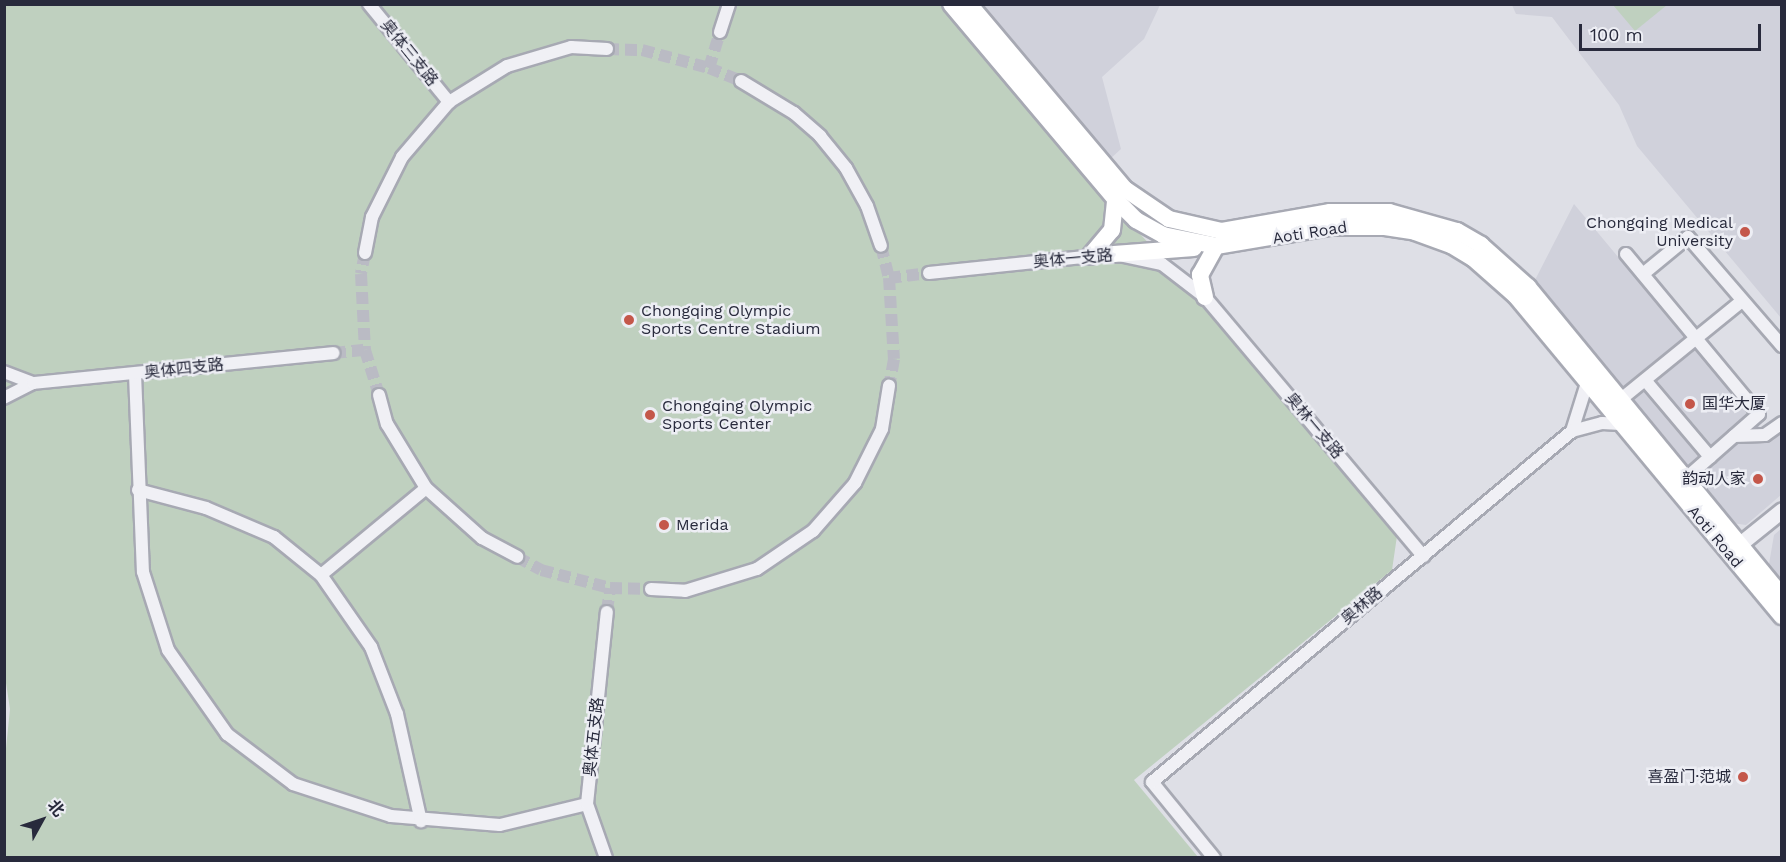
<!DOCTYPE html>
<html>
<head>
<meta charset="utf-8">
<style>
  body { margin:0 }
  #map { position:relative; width:1786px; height:862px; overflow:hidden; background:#dedfe6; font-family:"Work Sans","Noto Sans SC",sans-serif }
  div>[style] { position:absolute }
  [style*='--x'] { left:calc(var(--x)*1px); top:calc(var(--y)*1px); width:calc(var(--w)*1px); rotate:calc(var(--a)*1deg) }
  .built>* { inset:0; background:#d0d1db }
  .green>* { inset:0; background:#bfd0bf }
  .minor-tunnel>* { height:12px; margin-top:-6px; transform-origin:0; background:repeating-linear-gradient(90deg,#babbc4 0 12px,transparent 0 18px) }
  .roads { filter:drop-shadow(2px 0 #a7a9b3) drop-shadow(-2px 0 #a7a9b3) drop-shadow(0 2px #a7a9b3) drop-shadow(0 -2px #a7a9b3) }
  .minor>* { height:12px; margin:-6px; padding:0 6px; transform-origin:6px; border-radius:6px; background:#f0f0f5 }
  .tertiary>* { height:15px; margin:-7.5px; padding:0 7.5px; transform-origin:7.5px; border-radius:7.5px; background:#f0f0f5 }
  .secondary>* { height:16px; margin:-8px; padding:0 8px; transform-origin:8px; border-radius:8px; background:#fff }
  .dots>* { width:16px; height:16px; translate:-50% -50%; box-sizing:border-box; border:3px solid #edeef4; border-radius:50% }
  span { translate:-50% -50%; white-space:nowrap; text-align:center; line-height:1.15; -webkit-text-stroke:5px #edeef4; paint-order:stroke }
  .street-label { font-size:16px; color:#282a3c }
  .poi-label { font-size:16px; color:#282a3c }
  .right { translate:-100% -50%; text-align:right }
  .left { translate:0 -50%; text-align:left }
  .frame { position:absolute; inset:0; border:6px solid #282a3c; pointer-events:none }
  .north { position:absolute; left:12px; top:790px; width:60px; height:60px; -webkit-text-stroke:4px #edeef4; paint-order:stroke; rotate:50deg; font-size:16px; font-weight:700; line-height:24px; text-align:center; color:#282a3c }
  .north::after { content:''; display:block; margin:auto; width:21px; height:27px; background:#282a3c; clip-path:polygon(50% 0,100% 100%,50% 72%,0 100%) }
  .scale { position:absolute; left:1579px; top:24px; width:182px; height:27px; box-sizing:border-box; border:3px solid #282a3c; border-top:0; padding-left:8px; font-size:18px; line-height:21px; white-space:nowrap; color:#282a3c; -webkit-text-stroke:4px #edeef4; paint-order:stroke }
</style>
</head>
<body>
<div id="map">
  <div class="built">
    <div style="clip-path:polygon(980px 5px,1160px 5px,1144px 39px,1102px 77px,1121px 149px,1110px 159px)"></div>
    <div style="clip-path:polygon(1512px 5px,1781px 5px,1781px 318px,1637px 146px,1619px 105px,1552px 17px,1516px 14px)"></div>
    <div style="clip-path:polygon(1574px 204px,1762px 430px,1781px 414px,1781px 495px,1746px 525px,1732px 523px,1535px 280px)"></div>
    <div style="clip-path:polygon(1781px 529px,1781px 579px,1769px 564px,1774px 535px)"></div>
  </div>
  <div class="green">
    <div style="clip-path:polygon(5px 5px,940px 5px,1101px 192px,1195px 293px,1397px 536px,1392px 570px,1134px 780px,1198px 857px,5px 858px,4px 768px,10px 709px,4px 670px)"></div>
    <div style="clip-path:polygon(1613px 5px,1667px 5px,1635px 31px)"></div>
  </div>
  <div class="minor-tunnel">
    <div style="--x:607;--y:49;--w:35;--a:2"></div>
    <div style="--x:642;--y:50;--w:69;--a:15"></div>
    <div style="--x:709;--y:68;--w:35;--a:22"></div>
    <div style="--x:709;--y:68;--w:38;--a:-73"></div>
    <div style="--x:881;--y:246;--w:33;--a:76"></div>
    <div style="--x:889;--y:278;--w:81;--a:86.5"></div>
    <div style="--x:894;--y:359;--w:27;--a:100"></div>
    <div style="--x:365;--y:253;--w:21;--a:101"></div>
    <div style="--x:361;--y:274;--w:76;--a:87"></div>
    <div style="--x:365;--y:350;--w:47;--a:72.7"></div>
    <div style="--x:889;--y:278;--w:40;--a:-7.1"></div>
    <div style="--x:334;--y:353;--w:31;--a:-6"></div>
    <div style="--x:517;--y:557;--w:27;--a:28"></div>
    <div style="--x:541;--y:570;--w:71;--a:14.6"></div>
    <div style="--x:610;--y:588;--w:41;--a:1.4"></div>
    <div style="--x:607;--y:612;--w:24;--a:-83"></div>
  </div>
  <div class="roads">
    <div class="minor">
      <div style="--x:369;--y:4;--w:127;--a:50.8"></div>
      <div style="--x:720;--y:32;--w:29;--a:-72"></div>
      <div style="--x:741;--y:81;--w:62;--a:31.1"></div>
      <div style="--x:794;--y:113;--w:35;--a:41"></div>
      <div style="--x:820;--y:136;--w:41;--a:50.9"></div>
      <div style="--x:846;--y:168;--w:43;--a:61.1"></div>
      <div style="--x:867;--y:206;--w:42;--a:70.7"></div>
      <div style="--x:365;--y:253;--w:37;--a:-79"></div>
      <div style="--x:372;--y:217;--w:67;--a:-63.4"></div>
      <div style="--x:402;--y:157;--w:72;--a:-49.5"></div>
      <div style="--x:449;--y:102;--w:68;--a:-31.8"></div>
      <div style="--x:507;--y:66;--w:67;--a:-16.5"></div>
      <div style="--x:571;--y:47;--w:36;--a:3"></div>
      <div style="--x:1626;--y:254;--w:208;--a:50.3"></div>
      <div style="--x:1759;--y:414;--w:98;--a:138.7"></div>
      <div style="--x:929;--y:273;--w:186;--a:-5.9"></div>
      <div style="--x:1114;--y:254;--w:49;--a:11.8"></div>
      <div style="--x:1162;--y:264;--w:54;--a:37.5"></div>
      <div style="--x:1205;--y:297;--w:339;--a:49.9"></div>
      <div style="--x:1643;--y:274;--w:58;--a:-39.4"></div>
      <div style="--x:1688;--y:237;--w:144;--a:49.2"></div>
      <div style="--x:4;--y:372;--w:31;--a:21"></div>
      <div style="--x:33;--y:383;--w:33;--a:153"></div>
      <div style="--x:135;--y:374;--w:198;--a:87.7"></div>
      <div style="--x:143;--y:572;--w:82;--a:72.2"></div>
      <div style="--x:168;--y:650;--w:103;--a:54.9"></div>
      <div style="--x:227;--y:734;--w:83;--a:37.1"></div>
      <div style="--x:293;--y:784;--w:103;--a:18.1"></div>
      <div style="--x:391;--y:816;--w:109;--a:4.7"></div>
      <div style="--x:500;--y:825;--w:89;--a:-13.6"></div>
      <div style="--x:1645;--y:380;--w:101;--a:49.8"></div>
      <div style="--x:33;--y:383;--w:302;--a:-5.7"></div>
      <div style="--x:379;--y:395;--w:30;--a:75"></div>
      <div style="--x:387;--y:424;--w:75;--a:58.6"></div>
      <div style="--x:426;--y:488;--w:75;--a:41.8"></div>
      <div style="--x:482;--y:538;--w:40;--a:28"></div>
      <div style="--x:1620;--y:400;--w:157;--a:-39.1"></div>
      <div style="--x:1572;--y:431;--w:50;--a:-72.6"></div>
      <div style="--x:1734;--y:436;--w:31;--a:-2"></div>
      <div style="--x:1765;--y:435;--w:21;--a:-35"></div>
      <div style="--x:138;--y:490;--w:70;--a:14.8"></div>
      <div style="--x:206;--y:508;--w:74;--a:23.1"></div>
      <div style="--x:274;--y:537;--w:60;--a:39"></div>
      <div style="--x:321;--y:575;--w:88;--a:55.2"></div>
      <div style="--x:371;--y:647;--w:72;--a:68.8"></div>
      <div style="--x:397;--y:714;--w:110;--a:77.4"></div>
      <div style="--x:321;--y:575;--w:136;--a:-39.6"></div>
      <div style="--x:651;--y:589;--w:34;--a:3"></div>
      <div style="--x:685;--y:591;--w:75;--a:-17"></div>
      <div style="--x:757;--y:569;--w:68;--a:-34.2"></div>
      <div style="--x:813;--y:531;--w:64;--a:-48.8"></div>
      <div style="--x:855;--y:483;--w:60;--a:-63.4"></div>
      <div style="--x:882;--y:429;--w:44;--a:-80.8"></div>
      <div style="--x:606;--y:858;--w:57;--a:-109.4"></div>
      <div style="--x:587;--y:804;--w:193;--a:-84.1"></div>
      <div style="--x:1214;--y:858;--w:98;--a:-129.2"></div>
      <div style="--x:1152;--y:782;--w:547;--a:-39.89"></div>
      <div style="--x:1572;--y:431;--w:31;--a:-15"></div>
      <div style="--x:1602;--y:423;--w:19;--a:3"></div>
    </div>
    <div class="tertiary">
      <div style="--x:1731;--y:551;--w:65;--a:-38.8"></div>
    </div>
    <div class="secondary">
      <div style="--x:951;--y:4;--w:255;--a:49.9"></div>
      <div style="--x:1115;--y:199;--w:30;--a:45"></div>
      <div style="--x:1136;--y:220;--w:31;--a:29"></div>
      <div style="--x:1163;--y:235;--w:54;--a:11.7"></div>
      <div style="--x:1216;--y:246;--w:116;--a:-9.5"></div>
      <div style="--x:1330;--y:227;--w:55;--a:0"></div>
      <div style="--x:1385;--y:227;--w:30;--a:9"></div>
      <div style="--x:1415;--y:232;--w:38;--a:20"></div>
      <div style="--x:1451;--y:245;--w:26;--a:31"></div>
      <div style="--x:1473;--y:258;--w:57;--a:41.5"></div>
      <div style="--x:1516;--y:296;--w:416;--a:50.3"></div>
      <div style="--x:969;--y:4;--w:242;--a:49.9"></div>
      <div style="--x:1125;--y:189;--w:53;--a:34.3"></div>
      <div style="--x:1169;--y:219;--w:54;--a:12.8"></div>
      <div style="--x:1222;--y:231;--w:110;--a:-10"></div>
      <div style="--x:1330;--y:212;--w:59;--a:0"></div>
      <div style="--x:1389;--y:212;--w:71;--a:15.6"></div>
      <div style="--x:1457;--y:231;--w:28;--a:30"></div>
      <div style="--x:1481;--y:245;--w:63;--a:41.8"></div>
      <div style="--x:1528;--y:287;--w:400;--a:50.6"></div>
      <div style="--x:1114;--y:254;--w:80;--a:-4.3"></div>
      <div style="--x:1090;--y:256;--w:34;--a:-50"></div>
      <div style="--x:1112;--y:230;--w:31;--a:-84"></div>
      <div style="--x:1205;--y:297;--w:23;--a:-103"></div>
      <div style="--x:1200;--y:275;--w:33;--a:-61"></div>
    </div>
  </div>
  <div class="dots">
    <div style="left:1745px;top:232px;background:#c4574a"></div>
    <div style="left:629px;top:320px;background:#c4574a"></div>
    <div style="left:1690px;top:404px;background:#c4574a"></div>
    <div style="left:650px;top:415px;background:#c4574a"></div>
    <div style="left:1758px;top:479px;background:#c4574a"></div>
    <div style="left:664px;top:525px;background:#c4574a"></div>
    <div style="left:1743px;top:777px;background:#c4574a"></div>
  </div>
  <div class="street-label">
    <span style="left:409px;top:53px;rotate:51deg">奥体三支路</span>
    <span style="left:1310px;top:233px;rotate:-9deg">Aoti Road</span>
    <span style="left:1073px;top:259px;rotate:-5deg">奥体一支路</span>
    <span style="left:184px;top:369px;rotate:-6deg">奥体四支路</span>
    <span style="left:1314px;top:426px;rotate:50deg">奥林一支路</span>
    <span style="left:1715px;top:537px;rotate:50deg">Aoti Road</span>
    <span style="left:1362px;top:606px;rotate:-40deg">奥林路</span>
    <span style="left:594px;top:737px;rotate:-84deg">奥体五支路</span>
  </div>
  <div class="poi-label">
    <span class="right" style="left:1733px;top:232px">Chongqing Medical<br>University</span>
    <span class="left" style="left:641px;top:320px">Chongqing Olympic<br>Sports Centre Stadium</span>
    <span class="left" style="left:1702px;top:404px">国华大厦</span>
    <span class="left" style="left:662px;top:415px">Chongqing Olympic<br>Sports Center</span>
    <span class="right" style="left:1746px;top:479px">韵动人家</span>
    <span class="left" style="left:676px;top:525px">Merida</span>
    <span class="right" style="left:1731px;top:777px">喜盈门·范城</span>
  </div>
  <div class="frame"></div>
  <div class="north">北</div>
  <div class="scale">100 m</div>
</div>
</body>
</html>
